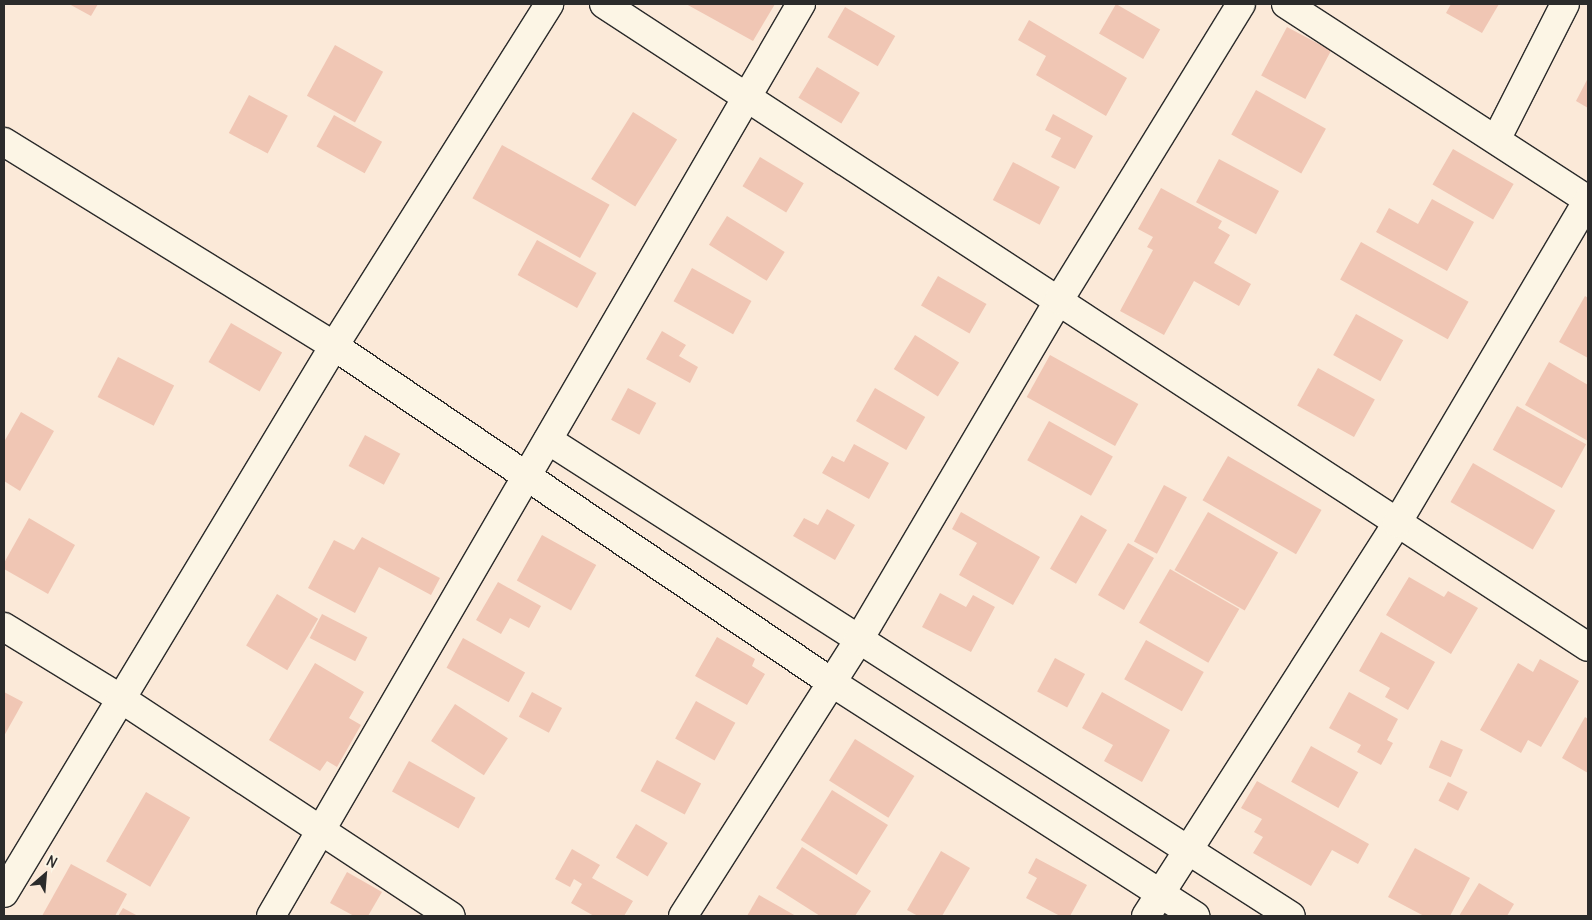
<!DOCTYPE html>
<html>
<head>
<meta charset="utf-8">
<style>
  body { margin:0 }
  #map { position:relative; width:1592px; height:920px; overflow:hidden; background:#fbe9d8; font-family:Delius,sans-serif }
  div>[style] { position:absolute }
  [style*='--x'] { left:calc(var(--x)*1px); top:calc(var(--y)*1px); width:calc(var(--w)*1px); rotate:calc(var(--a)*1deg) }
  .building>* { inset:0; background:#f0c6b4; transform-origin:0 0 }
  .roads { filter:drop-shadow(1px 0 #2b2b2b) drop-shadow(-1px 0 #2b2b2b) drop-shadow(0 1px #2b2b2b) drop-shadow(0 -1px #2b2b2b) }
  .minor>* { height:28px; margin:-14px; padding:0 14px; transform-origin:14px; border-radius:14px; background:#fcf5e5 }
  span { translate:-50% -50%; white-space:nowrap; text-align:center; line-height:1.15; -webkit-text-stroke:4.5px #fcf5e5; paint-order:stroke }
  .frame { position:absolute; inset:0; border:5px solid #2b2b2b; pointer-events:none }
  .north { position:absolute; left:20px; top:850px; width:50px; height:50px; -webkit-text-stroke:4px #fcf5e5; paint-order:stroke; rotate:27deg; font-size:14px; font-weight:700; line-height:20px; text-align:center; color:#2b2b2b }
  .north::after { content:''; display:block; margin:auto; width:18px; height:22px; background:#2b2b2b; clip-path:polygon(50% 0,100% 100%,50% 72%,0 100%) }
</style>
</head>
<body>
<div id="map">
  <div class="building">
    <div style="clip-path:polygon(69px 4px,98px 4px,91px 16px)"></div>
    <div style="clip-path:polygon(686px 4px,775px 4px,753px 41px)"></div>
    <div style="left:1116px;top:4px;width:51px;height:34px;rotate:30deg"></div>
    <div style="clip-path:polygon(1451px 4px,1499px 4px,1482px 33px,1446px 13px)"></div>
    <div style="left:845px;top:7px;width:58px;height:35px;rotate:30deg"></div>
    <div style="clip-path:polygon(1029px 20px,1127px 78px,1106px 116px,1036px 75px,1046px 56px,1018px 40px)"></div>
    <div style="left:1287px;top:27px;width:50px;height:55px;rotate:28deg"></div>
    <div style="left:335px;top:45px;width:55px;height:58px;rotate:29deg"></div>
    <div style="left:817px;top:67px;width:50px;height:36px;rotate:31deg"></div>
    <div style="clip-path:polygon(1588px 78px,1588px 108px,1576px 101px)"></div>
    <div style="left:1256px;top:90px;width:80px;height:51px;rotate:29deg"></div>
    <div style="left:249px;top:95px;width:44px;height:43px;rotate:28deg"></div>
    <div style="left:633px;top:112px;width:52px;height:79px;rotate:32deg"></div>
    <div style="clip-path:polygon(1053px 114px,1093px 136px,1075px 169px,1051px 157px,1061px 138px,1045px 130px)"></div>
    <div style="left:334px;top:115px;width:55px;height:36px;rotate:29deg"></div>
    <div style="left:502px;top:145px;width:123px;height:61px;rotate:29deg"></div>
    <div style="left:1453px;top:149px;width:70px;height:41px;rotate:30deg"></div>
    <div style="left:760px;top:157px;width:51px;height:34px;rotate:31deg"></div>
    <div style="left:1219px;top:159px;width:68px;height:49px;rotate:28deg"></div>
    <div style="left:1013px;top:162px;width:53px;height:43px;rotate:28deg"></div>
    <div style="clip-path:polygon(1161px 188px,1222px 221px,1218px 228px,1230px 235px,1214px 263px,1251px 284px,1239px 306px,1194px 281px,1164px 335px,1120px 311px,1153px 250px,1147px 247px,1153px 237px,1138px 229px)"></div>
    <div style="clip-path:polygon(1432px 199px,1474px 222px,1447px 271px,1376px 232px,1389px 208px,1418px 224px)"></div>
    <div style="left:727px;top:216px;width:68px;height:34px;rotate:32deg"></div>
    <div style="left:537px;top:240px;width:68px;height:40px;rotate:29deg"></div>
    <div style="left:1361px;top:242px;width:123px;height:43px;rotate:29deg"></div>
    <div style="left:692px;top:268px;width:68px;height:38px;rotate:29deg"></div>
    <div style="left:938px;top:276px;width:56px;height:34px;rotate:30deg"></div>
    <div style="clip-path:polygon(1585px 296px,1588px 298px,1588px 358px,1559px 342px)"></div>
    <div style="left:1356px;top:314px;width:54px;height:47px;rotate:29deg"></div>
    <div style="left:231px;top:323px;width:59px;height:45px;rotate:30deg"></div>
    <div style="clip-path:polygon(662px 331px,686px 345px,679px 356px,698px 367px,690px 383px,646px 359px)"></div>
    <div style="left:915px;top:335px;width:52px;height:40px;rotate:32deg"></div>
    <div style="left:1050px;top:355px;width:101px;height:48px;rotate:29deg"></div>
    <div style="left:118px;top:357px;width:63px;height:45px;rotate:27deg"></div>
    <div style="clip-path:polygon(1549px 362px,1588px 385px,1588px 441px,1525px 405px)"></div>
    <div style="left:1318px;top:368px;width:65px;height:43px;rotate:29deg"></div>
    <div style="left:628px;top:388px;width:32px;height:36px;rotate:28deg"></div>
    <div style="left:875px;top:388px;width:58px;height:38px;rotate:30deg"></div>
    <div style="left:1517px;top:406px;width:79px;height:50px;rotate:29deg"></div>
    <div style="clip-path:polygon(21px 412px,54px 431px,20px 491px,4px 481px,4px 442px)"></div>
    <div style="left:1049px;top:421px;width:73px;height:45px;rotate:29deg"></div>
    <div style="left:365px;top:435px;width:40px;height:35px;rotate:28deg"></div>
    <div style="clip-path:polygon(854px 444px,889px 463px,869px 499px,822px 473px,832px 456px,844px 462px)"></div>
    <div style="left:1228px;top:456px;width:108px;height:51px;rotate:30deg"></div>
    <div style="left:1473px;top:463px;width:95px;height:45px;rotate:30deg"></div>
    <div style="left:1164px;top:485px;width:26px;height:64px;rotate:28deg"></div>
    <div style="clip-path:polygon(827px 509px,855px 525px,835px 560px,793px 536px,804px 518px,818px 525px)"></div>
    <div style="clip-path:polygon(961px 512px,1040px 557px,1013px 605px,959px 575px,977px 543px,952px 529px)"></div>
    <div style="left:1208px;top:512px;width:81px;height:67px;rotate:30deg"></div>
    <div style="left:1081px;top:515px;width:30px;height:62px;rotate:30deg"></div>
    <div style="clip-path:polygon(29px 518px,75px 545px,48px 594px,4px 569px,4px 563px)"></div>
    <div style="left:542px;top:535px;width:62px;height:52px;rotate:29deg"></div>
    <div style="clip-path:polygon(362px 537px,440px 578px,431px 595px,379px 567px,355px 613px,308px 588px,334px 540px,354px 550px)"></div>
    <div style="left:1128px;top:543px;width:30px;height:60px;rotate:30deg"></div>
    <div style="left:1170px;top:569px;width:80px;height:62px;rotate:30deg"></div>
    <div style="clip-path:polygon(1409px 577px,1444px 597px,1448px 591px,1478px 608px,1451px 654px,1386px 615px)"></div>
    <div style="clip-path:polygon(498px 582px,541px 606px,529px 628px,510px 618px,501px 634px,476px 620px)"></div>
    <div style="clip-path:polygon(940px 593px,966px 607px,973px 595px,995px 607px,971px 652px,922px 627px)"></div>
    <div style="left:277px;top:594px;width:48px;height:60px;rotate:31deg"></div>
    <div style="left:322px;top:614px;width:51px;height:27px;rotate:27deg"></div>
    <div style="clip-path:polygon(1381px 632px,1435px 662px,1408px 710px,1385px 697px,1390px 688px,1359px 671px)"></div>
    <div style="clip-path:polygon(717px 637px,755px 659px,752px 666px,765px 674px,747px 705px,695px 676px)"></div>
    <div style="left:463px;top:638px;width:71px;height:34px;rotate:29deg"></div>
    <div style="left:1146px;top:640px;width:66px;height:45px;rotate:29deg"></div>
    <div style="left:1055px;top:658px;width:34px;height:38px;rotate:28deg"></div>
    <div style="clip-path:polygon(1540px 659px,1579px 681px,1541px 747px,1528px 740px,1521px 753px,1480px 730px,1518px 663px,1533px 672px)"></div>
    <div style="clip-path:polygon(315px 663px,364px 692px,349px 718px,361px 725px,337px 767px,327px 761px,320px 771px,269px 740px)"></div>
    <div style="clip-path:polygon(4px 692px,23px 702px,4px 736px)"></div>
    <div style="left:532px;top:692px;width:34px;height:28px;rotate:28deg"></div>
    <div style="clip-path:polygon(1102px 692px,1170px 730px,1142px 782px,1104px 761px,1113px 745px,1082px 728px)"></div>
    <div style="clip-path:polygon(1349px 692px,1398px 719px,1387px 740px,1393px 743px,1381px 765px,1357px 752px,1361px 745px,1329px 728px)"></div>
    <div style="left:696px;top:701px;width:45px;height:43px;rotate:29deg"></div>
    <div style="left:455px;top:704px;width:63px;height:44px;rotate:33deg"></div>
    <div style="clip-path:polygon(1585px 717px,1588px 719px,1588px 773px,1562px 758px)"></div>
    <div style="left:855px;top:739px;width:70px;height:49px;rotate:32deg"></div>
    <div style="left:1441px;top:740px;width:24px;height:30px;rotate:24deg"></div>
    <div style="left:1311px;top:746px;width:54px;height:41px;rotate:29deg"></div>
    <div style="left:657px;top:760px;width:50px;height:35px;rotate:28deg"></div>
    <div style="left:409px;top:761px;width:76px;height:35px;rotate:29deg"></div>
    <div style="clip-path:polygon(1257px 781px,1369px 844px,1358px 864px,1332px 850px,1311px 886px,1253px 853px,1263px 837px,1254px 832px,1262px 819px,1241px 808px)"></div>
    <div style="left:1448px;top:782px;width:22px;height:21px;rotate:27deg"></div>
    <div style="left:832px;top:790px;width:66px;height:59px;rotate:32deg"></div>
    <div style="left:146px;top:792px;width:51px;height:80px;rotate:30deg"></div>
    <div style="left:636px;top:824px;width:37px;height:39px;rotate:31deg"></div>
    <div style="clip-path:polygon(802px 847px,871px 891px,855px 916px,820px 916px,776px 888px)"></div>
    <div style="clip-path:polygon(1415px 848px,1470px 878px,1450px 916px,1424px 916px,1388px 897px)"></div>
    <div style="clip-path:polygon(572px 849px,600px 865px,592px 878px,633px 901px,624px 916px,594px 916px,571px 903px,582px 884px,574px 879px,570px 887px,555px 879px)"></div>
    <div style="clip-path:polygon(941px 851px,970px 868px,942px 916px,918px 916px,907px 910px)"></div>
    <div style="clip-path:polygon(1036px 858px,1087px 885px,1070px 916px,1060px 916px,1026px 898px,1037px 878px,1028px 873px)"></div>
    <div style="clip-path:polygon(71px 864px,127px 894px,115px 916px,42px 916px)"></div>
    <div style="clip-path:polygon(347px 872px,382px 892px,368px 916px,354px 916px,330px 903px)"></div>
    <div style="clip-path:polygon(1479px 883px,1514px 904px,1507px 916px,1459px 916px)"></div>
    <div style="clip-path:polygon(759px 895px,796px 916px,747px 916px)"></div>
    <div style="clip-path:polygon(123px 908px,138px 916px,118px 916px)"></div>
  </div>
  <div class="roads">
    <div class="minor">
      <div style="--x:604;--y:4;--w:1175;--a:33.16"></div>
      <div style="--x:1286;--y:4;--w:360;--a:33"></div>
      <div style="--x:1497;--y:138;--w:150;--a:-63.1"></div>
      <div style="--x:4;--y:142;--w:388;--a:31.7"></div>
      <div style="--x:334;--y:346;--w:600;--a:34.06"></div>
      <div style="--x:831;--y:682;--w:433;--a:32.7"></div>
      <div style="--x:548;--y:440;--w:882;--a:32.65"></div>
      <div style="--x:4;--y:627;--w:136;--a:31.5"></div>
      <div style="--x:120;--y:698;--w:396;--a:33.4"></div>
      <div style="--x:4;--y:893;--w:639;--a:-58.9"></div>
      <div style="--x:334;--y:346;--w:404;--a:-57.8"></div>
      <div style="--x:271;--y:916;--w:1055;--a:-59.84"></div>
      <div style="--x:683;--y:916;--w:326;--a:-57.5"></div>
      <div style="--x:858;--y:641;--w:396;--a:-59.5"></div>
      <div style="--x:1059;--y:300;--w:347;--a:-58.4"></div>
      <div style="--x:1146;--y:916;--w:466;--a:-57.4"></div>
      <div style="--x:1397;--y:523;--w:375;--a:-59.4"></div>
    </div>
  </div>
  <div class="frame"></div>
  <div class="north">N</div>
</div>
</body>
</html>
